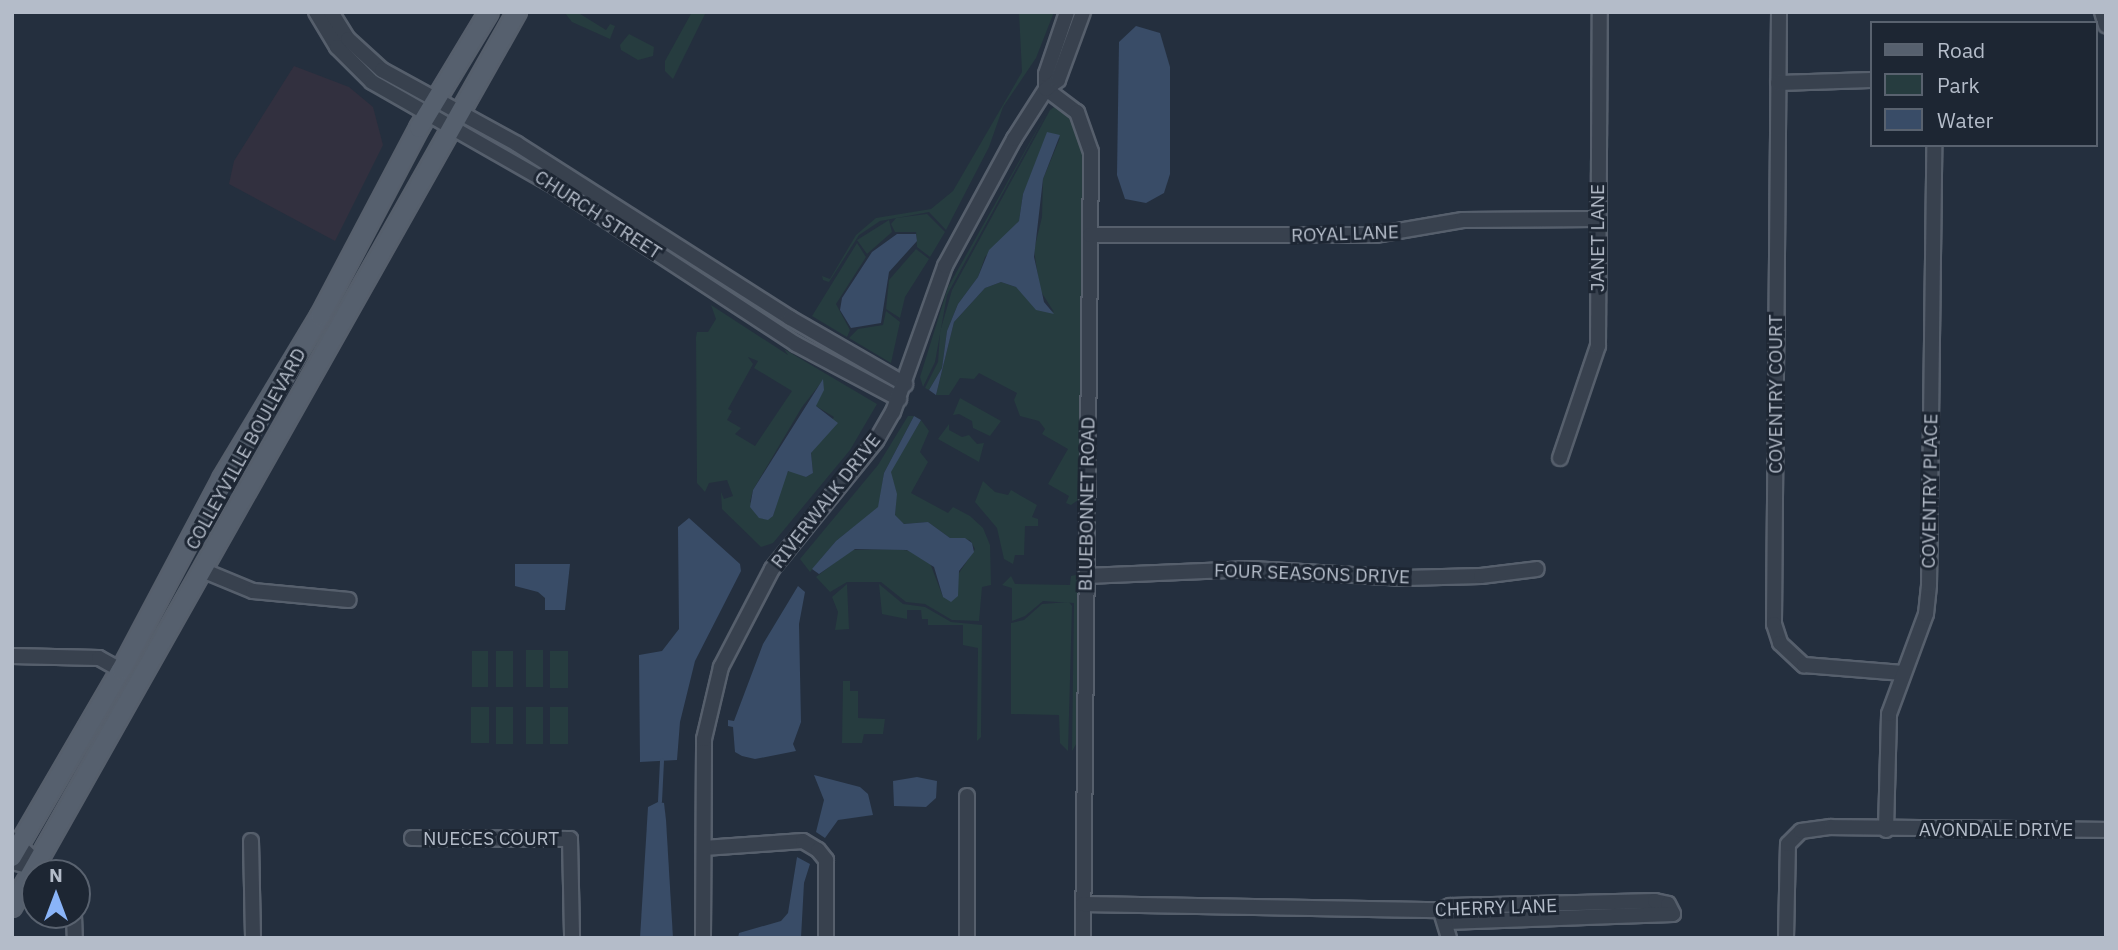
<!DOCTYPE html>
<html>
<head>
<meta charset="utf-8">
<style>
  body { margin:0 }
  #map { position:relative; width:2118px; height:950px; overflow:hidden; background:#242f3e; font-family:"IBM Plex Sans",sans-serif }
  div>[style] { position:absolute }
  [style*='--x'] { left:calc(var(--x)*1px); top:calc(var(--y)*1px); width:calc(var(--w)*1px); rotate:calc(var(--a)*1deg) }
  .medical>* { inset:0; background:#32303f }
  .green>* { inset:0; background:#263c3f; transform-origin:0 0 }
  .water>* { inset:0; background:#394c67 }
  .stream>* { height:3.5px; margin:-1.75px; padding:0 1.75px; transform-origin:1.75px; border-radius:1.75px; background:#394c67 }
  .roads { filter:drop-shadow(2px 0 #565f6c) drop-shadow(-2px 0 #565f6c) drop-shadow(0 2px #565f6c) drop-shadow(0 -2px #565f6c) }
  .minor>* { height:14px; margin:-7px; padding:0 7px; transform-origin:7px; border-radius:7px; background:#38414e }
  .major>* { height:18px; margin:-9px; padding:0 9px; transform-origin:9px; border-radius:9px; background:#56606e }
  span { translate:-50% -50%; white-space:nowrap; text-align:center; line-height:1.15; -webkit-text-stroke:6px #1d2633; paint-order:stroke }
  .street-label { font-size:19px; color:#b4bcc9 }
  .frame { position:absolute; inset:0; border:14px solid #b4bcc9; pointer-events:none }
  .legend { position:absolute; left:1870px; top:21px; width:228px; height:126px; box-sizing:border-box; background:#1d2633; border:2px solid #59626f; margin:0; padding:9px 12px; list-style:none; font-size:21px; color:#b4bcc9 }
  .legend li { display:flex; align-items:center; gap:14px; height:35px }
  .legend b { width:35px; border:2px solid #59626f }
  .north { position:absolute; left:21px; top:859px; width:70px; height:70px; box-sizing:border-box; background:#1d2633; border:2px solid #59626f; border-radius:50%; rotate:0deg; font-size:19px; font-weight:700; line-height:28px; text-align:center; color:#b4bcc9 }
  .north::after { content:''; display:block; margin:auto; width:24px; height:32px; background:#8ab4f8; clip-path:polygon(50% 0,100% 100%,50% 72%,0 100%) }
</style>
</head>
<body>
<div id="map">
  <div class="medical">
    <div style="clip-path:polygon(294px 66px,349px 87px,373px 107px,383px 145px,335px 241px,229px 184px,234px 161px)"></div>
  </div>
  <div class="green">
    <div style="clip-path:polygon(577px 12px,606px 30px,610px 24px,615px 26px,610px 39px,572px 22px,565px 13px)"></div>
    <div style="clip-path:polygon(692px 12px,706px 12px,673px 79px,665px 71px,665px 61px)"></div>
    <div style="clip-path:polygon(1019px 12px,1054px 12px,1036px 58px,1003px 107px,989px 147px,946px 230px,929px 212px,880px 221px,859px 235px,829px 282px,823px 280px,822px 276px,830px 279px,856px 235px,876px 218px,931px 209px,953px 191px,1022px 72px)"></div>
    <div style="clip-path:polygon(629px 34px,654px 47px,653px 56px,638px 60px,621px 50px,620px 45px)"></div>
    <div style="clip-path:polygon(1058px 104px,1070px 114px,1085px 161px,1081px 498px,1071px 505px,1066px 503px,1069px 496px,1048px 484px,1068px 449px,1042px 434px,1045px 429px,1039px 421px,1020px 416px,1014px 400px,1017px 393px,979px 373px,974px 379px,960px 378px,949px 395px,936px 395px,954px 322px,985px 288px,1001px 282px,1016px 287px,1026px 295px,1054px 312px,1040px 290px,1034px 250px,1042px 217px,1043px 179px,1060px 138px,1046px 143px,1023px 194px,1019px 221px,985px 257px,978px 277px,958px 304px,947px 331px,942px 368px,929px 390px,925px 388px,938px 362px,940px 332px,952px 290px,1050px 110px)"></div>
    <div style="clip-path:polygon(1051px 105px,947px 295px,935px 362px,923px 387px,920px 377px,948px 287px)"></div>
    <div style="clip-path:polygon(927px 214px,945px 232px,930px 257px,917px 247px,916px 232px,895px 232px,891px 224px,896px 218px)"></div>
    <div style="clip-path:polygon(889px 220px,892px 232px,867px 254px,857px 240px)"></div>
    <div style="clip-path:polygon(857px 243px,866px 257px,836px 304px,850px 330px,847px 337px,812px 316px)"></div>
    <div style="clip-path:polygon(916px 249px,929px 259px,905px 297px,900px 318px,886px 309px,889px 280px)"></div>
    <div style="clip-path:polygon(evenodd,711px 305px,788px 355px,784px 349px,877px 404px,850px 450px,773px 543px,761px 547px,722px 509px,721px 492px,724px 499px,733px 496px,727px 480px,709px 483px,705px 492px,697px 483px,696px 337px,697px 332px,708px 332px,716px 319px,711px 305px,748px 357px,758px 361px,754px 368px,792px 391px,755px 446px,735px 434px,741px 428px,727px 420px,732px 411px,728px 409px,753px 364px,748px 357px,711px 305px,823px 380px,816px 406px,834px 417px,811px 453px,813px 473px,806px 477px,790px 470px,786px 474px,773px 516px,750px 502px,753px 490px,802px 407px,823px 380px)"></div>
    <div style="clip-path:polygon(886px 311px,900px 322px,891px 363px,849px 338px,858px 329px,883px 325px)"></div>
    <div style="clip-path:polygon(960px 398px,1001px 421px,990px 436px,973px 428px,972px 421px,959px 414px,953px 415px)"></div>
    <div style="clip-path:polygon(908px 416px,914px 416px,884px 473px,879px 507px,836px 541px,810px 572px,800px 559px,878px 465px)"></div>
    <div style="clip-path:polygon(921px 420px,929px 431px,920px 452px,928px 462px,911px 493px,948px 513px,953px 507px,970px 516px,983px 528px,990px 545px,991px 585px,982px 587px,979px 621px,952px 620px,925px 604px,906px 602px,881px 582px,847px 582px,830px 592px,816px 577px,851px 550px,895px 549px,912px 551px,930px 563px,943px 597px,958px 592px,957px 576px,975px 549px,970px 540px,950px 538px,928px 522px,904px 524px,895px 516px,896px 491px,890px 472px)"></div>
    <div style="clip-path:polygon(949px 424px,949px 430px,962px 437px,969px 435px,977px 444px,984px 443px,979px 462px,938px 439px)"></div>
    <div style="clip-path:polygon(983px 481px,995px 492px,1008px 495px,1011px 490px,1037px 505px,1032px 517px,1038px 519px,1038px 526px,1025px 526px,1024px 555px,1015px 555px,1013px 564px,1004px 559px,997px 528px,975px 502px)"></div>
    <div style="clip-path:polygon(1011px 576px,1015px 584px,1070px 585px,1071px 576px,1076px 575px,1080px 580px,1078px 741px,1072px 751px,1074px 603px,1043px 601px,1025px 616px,1012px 621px,1012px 588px,1002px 585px)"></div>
    <div style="clip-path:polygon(847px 584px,849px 629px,835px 630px,838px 612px,832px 597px)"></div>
    <div style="clip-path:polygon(879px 584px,903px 604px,925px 607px,951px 622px,982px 625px,981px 737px,977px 741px,978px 648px,963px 645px,963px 625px,928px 625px,928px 619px,922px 619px,921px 610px,907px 610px,907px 619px,882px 614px)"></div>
    <div style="clip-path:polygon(1069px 602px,1072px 606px,1068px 751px,1060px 743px,1059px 715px,1011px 714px,1011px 623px,1024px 620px,1042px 604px)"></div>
    <div style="left:526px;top:650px;width:17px;height:37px"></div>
    <div style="left:472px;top:651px;width:16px;height:36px"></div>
    <div style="left:496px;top:651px;width:17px;height:36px"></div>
    <div style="left:550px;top:651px;width:18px;height:37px"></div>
    <div style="clip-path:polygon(843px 681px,850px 681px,850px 691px,858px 691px,858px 718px,885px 719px,883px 734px,864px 734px,862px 743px,842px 743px)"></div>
    <div style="left:489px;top:707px;width:36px;height:18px;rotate:90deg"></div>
    <div style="left:496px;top:707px;width:17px;height:37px"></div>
    <div style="left:526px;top:707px;width:17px;height:37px"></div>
    <div style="left:550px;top:707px;width:18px;height:37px"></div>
  </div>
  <div class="water">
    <div style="clip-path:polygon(1136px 26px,1160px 33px,1170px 67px,1170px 174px,1164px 193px,1146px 203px,1125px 199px,1117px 175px,1119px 42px)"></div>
    <div style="clip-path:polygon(1047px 132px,1060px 135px,1043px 179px,1034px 257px,1044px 302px,1054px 314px,1036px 310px,1016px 287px,1001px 282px,985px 288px,954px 322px,936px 395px,929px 390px,942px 368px,947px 331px,958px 304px,978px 277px,989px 250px,1019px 221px,1023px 194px)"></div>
    <div style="clip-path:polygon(897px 234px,916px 234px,917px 241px,889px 272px,881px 323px,851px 328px,840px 310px,842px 298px,872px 252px)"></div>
    <div style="clip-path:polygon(823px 379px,824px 390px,816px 406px,838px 423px,811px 453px,813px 473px,806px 477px,788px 471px,773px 516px,768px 520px,759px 518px,750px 507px,753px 490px)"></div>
    <div style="clip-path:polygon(914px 416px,921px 420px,891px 472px,897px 494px,895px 515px,904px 524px,928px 522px,950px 538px,965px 538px,972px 543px,974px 552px,959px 571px,958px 596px,951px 602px,943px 597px,934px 567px,907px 550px,855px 549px,819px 574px,812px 569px,836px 541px,878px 507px,884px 473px)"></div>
    <div style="clip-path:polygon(689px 518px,740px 564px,741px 571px,695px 661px,680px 722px,677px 760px,640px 762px,639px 655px,662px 651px,679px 629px,678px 527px)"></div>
    <div style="clip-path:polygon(515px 564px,570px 564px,565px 610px,545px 610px,545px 598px,538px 592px,515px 586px)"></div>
    <div style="clip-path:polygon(798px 586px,805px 592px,799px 624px,801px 722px,793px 744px,796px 751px,755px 759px,742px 756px,735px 752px,733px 727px,728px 726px,728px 720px,734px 721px,763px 644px)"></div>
    <div style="clip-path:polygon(814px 775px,860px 787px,868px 794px,873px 815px,838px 820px,825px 838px,816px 832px,824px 800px)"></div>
    <div style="clip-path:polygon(917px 777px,937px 781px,936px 798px,926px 807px,894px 806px,893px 781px)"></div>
    <div style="clip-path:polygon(658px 802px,664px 803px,666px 820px,673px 938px,640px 938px,648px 807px)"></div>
    <div style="clip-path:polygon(797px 857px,810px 864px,804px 883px,801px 938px,738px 938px,739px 933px,781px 921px,788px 913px)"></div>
  </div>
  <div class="stream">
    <div style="--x:660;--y:802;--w:41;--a:-87.2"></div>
  </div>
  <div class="roads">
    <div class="minor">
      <div style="--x:316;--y:12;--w:41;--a:59"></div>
      <div style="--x:337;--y:47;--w:49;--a:45"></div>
      <div style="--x:372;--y:82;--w:212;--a:29.7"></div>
      <div style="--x:556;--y:187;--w:287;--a:33.2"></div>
      <div style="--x:796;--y:344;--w:117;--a:28.1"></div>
      <div style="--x:331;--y:12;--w:32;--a:58"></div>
      <div style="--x:348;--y:39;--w:46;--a:42.4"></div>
      <div style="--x:382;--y:70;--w:154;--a:28.7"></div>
      <div style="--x:517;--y:144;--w:324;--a:32.5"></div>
      <div style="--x:790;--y:318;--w:133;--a:29.9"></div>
      <div style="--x:1779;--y:12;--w:612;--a:90.47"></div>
      <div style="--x:1774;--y:624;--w:20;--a:72"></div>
      <div style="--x:1780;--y:643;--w:33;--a:43"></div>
      <div style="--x:1804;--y:665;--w:99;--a:4.6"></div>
      <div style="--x:2102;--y:12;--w:14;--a:73"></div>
      <div style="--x:1778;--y:83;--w:93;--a:-1.8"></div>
      <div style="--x:1046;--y:89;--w:39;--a:37"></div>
      <div style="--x:1077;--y:112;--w:42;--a:70.7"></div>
      <div style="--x:1091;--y:152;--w:786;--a:90.58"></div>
      <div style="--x:1046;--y:89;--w:15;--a:-90"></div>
      <div style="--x:1046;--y:74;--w:65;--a:-71.3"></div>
      <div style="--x:1090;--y:235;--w:285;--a:0"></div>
      <div style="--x:1375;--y:235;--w:89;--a:-9.7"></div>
      <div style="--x:1463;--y:220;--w:135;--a:-0.4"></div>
      <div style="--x:1560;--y:458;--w:118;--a:-71.3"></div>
      <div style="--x:1598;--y:346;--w:334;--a:-89.7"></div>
      <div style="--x:202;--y:570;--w:55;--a:22.4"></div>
      <div style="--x:253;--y:591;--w:96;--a:5.4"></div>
      <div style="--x:1086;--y:576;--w:166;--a:-2.4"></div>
      <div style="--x:1252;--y:569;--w:152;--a:3.4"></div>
      <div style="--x:1404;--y:578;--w:77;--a:-1.5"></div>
      <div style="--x:1481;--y:576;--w:56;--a:-7.1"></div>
      <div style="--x:12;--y:656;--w:87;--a:1.3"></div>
      <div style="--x:99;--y:658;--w:25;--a:29"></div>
      <div style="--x:1886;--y:830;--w:116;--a:-88.5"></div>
      <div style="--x:1889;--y:714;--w:107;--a:-69.7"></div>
      <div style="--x:1926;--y:614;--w:29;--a:-84"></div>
      <div style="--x:1929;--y:585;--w:440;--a:-89.3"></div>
      <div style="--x:412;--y:838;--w:158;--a:0.4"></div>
      <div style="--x:570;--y:839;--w:99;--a:88.8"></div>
      <div style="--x:12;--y:839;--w:50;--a:43.4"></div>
      <div style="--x:251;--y:841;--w:97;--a:88.8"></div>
      <div style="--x:704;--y:848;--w:99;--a:-4"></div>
      <div style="--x:803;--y:841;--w:17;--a:31"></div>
      <div style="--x:818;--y:850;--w:13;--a:51"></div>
      <div style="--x:826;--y:860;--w:78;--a:90"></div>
      <div style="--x:12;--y:862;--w:33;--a:14"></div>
      <div style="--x:1083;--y:904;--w:357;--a:1"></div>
      <div style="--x:1440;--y:910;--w:11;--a:-22"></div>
      <div style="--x:1450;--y:906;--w:205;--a:-1.4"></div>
      <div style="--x:1655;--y:901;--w:13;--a:13"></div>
      <div style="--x:1668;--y:904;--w:11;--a:63"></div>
      <div style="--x:1673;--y:914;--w:227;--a:178"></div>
      <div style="--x:74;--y:915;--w:23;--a:88"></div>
      <div style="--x:1442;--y:915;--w:24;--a:73"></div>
      <div style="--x:703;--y:938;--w:199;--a:-89.7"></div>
      <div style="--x:704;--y:739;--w:74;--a:-76.7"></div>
      <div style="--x:721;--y:667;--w:110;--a:-62.5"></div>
      <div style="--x:772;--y:569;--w:165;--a:-50.9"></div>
      <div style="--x:876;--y:441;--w:34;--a:-60"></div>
      <div style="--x:893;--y:412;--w:155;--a:-70.4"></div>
      <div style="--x:945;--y:266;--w:145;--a:-61.5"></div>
      <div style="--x:1014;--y:139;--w:59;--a:-57.4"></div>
      <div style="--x:1046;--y:89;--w:15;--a:-37"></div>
      <div style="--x:1058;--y:80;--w:72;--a:-69.8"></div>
      <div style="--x:967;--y:938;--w:142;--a:-90"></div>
      <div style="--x:1786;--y:938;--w:94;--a:-88.8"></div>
      <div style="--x:1788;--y:844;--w:18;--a:-45"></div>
      <div style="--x:1801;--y:831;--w:30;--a:-8"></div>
      <div style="--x:1831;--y:827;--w:275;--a:0.6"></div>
    </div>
    <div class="major">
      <div style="--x:12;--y:857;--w:216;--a:-59.8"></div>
      <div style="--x:121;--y:670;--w:216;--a:-62.1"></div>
      <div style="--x:222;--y:479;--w:190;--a:-59"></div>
      <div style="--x:320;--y:316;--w:212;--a:-62.2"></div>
      <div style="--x:419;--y:128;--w:135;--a:-58.9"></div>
      <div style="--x:12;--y:907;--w:1028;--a:-60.57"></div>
    </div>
  </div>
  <div class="street-label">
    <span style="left:598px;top:215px;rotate:33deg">CHURCH STREET</span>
    <span style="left:1345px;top:234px;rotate:-2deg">ROYAL LANE</span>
    <span style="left:1598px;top:238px;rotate:-90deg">JANET LANE</span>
    <span style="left:1776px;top:394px;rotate:-90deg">COVENTRY COURT</span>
    <span style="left:246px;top:449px;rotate:-61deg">COLLEYVILLE BOULEVARD</span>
    <span style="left:1930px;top:491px;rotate:-89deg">COVENTRY PLACE</span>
    <span style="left:826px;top:501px;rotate:-52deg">RIVERWALK DRIVE</span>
    <span style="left:1087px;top:504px;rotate:-89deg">BLUEBONNET ROAD</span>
    <span style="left:1312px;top:574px;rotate:2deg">FOUR SEASONS DRIVE</span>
    <span style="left:1996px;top:830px">AVONDALE DRIVE</span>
    <span style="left:491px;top:839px">NUECES COURT</span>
    <span style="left:1496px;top:908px;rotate:-2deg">CHERRY LANE</span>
  </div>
  <div class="frame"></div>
  <ul class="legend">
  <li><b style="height:9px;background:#56606e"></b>Road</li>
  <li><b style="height:19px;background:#263c3f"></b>Park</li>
  <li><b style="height:19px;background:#394c67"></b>Water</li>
  </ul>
  <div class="north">N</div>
</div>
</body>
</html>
